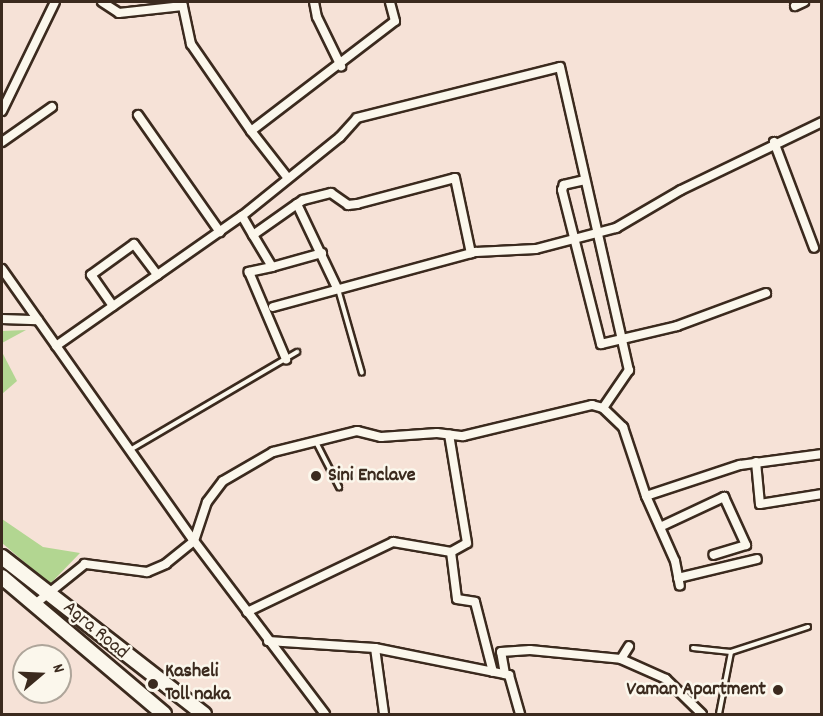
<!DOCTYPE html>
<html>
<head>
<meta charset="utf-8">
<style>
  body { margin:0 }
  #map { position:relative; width:823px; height:716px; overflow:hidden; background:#f6e2d7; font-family:Dekko,sans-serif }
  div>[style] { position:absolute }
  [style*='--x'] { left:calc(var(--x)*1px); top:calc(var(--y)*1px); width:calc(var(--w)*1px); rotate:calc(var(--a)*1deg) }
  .green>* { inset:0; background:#b2d691 }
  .roads { filter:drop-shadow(2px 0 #3b2a1e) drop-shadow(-2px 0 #3b2a1e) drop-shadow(0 2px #3b2a1e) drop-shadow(0 -2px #3b2a1e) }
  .service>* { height:4px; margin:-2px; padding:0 2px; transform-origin:2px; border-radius:2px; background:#fbf7ec }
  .minor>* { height:8px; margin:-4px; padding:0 4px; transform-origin:4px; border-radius:4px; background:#fbf7ec }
  .trunk>* { height:14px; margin:-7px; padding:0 7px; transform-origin:7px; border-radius:7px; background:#fbf7ec }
  .dots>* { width:16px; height:16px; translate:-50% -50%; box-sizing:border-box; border:3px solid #fbf7ec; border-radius:50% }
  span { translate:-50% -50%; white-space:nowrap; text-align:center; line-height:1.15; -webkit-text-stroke:5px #fbf7ec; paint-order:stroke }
  .poi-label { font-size:20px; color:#3b2a1e; font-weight:700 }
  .left { translate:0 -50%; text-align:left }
  .right { translate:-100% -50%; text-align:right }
  .street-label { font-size:20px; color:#3b2a1e }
  .frame { position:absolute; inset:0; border:3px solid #3b2a1e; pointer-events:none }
  .north { position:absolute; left:12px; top:644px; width:60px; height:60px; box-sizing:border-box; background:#fbf7ec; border:2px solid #aea59a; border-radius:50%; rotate:71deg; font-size:16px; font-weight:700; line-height:24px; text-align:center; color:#3b2a1e }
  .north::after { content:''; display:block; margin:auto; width:21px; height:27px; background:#3b2a1e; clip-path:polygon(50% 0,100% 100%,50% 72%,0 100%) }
</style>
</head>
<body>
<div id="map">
  <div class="green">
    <div style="clip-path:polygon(26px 330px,2px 343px,2px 331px)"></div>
    <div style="clip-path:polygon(2px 352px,17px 381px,2px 394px)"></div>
    <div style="clip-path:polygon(2px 519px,43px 547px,80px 553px,50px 584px,2px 543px)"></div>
  </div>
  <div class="roads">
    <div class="service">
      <div style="--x:338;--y:289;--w:87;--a:74.1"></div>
      <div style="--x:316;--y:442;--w:51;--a:62.9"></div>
      <div style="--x:130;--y:450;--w:194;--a:-30.4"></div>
      <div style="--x:693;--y:648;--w:38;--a:6"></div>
      <div style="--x:719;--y:714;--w:63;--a:-79"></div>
      <div style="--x:731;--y:652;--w:81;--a:-18"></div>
    </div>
    <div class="minor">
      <div style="--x:102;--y:2;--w:20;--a:33"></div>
      <div style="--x:119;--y:13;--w:64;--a:-6.2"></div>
      <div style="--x:182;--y:2;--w:43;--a:77.9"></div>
      <div style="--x:191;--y:44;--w:106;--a:55.4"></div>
      <div style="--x:314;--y:2;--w:15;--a:79"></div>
      <div style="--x:317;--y:17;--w:55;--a:63.9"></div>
      <div style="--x:795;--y:6;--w:10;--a:-24"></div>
      <div style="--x:2;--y:111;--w:121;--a:-64.1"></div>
      <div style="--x:138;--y:115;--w:143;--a:55"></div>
      <div style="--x:2;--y:142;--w:61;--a:-35"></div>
      <div style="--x:774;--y:142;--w:113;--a:69.3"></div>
      <div style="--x:287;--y:177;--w:58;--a:-128"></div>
      <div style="--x:251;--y:131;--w:181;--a:-37.4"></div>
      <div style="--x:395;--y:21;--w:20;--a:-105"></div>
      <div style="--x:585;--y:180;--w:22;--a:167"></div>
      <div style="--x:564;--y:185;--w:5;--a:112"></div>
      <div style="--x:562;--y:190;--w:159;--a:75.8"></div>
      <div style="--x:601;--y:344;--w:78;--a:-13.3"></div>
      <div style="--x:677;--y:326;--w:95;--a:-20.3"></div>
      <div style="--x:242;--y:216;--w:22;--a:60"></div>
      <div style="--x:253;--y:235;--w:54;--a:-35.2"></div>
      <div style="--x:253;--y:235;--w:37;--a:59"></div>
      <div style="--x:272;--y:267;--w:52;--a:-15.6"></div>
      <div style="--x:272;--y:267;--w:24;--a:168"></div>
      <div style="--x:249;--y:272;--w:95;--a:67"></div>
      <div style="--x:2;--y:269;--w:333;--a:54.8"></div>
      <div style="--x:194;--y:541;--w:36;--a:141"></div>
      <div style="--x:166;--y:564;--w:21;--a:157"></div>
      <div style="--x:147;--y:572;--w:63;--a:-172.6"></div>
      <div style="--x:85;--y:564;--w:65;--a:141.2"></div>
      <div style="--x:337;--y:288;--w:93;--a:-115.5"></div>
      <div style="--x:297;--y:204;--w:7;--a:-34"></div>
      <div style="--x:303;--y:200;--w:29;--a:-14"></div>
      <div style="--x:331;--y:193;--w:21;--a:35"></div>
      <div style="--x:348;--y:205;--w:9;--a:-6"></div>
      <div style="--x:357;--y:204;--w:101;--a:-14.9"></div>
      <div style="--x:455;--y:178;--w:77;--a:78"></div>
      <div style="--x:113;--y:306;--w:38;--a:-125"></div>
      <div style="--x:91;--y:275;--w:53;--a:-35.8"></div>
      <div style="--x:134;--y:244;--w:39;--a:53"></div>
      <div style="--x:273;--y:307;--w:210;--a:-15.2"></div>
      <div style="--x:476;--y:252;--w:60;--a:-2.9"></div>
      <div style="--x:536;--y:249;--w:83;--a:-14.7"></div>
      <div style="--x:616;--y:228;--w:75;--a:-30.3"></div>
      <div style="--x:681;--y:190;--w:157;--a:-25.7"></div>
      <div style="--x:2;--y:319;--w:36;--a:2"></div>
      <div style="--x:56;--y:346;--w:227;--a:-35"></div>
      <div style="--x:242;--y:216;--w:126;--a:-38.9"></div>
      <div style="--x:340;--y:137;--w:25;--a:-48"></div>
      <div style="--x:357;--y:118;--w:209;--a:-14.1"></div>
      <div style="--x:560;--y:67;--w:311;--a:77.2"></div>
      <div style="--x:629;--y:370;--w:46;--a:124.4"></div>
      <div style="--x:756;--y:462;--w:42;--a:84.6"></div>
      <div style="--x:760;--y:504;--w:63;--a:-9.2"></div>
      <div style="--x:646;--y:496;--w:99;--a:-18.3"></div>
      <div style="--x:740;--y:465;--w:83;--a:-7.6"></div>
      <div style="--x:660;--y:527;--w:71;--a:-25.1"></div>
      <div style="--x:724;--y:497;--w:53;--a:65.4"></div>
      <div style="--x:746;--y:545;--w:34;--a:163"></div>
      <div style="--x:451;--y:552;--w:47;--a:82.7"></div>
      <div style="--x:457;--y:599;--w:18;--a:9"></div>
      <div style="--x:475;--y:602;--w:72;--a:75.6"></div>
      <div style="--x:678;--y:578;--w:81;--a:-13.5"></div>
      <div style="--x:247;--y:612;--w:162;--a:-25.6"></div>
      <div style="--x:393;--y:542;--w:59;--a:9.8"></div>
      <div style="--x:451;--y:552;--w:18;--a:-29"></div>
      <div style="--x:467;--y:543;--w:110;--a:-99.4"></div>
      <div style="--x:268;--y:641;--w:107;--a:3.7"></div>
      <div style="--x:375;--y:648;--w:137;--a:11.4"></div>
      <div style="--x:509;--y:675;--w:41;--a:74.2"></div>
      <div style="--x:375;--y:648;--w:67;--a:82.2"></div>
      <div style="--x:621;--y:659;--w:15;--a:-58"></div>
      <div style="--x:505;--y:674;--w:22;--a:-100"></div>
      <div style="--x:501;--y:652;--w:29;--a:-4"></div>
      <div style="--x:530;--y:650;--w:91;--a:5.6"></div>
      <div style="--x:621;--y:659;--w:49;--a:24"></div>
      <div style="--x:666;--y:679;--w:50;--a:44.2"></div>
      <div style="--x:325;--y:714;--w:217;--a:-127.1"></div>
      <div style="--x:194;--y:541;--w:41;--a:-71.6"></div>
      <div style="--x:207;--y:502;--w:26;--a:-53"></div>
      <div style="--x:223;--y:481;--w:58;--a:-30.1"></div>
      <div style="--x:273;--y:452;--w:87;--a:-14"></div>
      <div style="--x:357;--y:431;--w:25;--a:14"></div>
      <div style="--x:381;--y:437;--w:56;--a:-4.1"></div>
      <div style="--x:437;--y:433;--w:26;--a:7"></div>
      <div style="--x:463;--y:436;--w:133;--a:-13.5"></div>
      <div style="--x:592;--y:405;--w:11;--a:15"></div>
      <div style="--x:603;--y:408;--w:28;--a:44"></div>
      <div style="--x:623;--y:427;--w:73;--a:71.6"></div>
      <div style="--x:646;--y:496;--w:71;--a:66"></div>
      <div style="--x:675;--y:561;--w:25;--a:79"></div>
    </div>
    <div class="trunk">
      <div style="--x:2;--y:557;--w:256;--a:37.9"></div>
      <div style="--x:2;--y:577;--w:212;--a:40.2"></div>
    </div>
  </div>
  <div class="dots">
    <div style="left:316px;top:476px;background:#3b2a1e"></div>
    <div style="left:153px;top:684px;background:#3b2a1e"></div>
    <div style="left:778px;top:690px;background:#3b2a1e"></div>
  </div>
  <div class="poi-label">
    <span class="left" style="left:328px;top:476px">Sini Enclave</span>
    <span class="left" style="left:165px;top:684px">Kasheli<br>Toll naka</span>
    <span class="right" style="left:766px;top:690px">Vaman Apartment</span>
  </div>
  <div class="street-label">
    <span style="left:95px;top:631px;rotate:40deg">Agra Road</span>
  </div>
  <div class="frame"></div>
  <div class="north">N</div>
</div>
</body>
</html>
